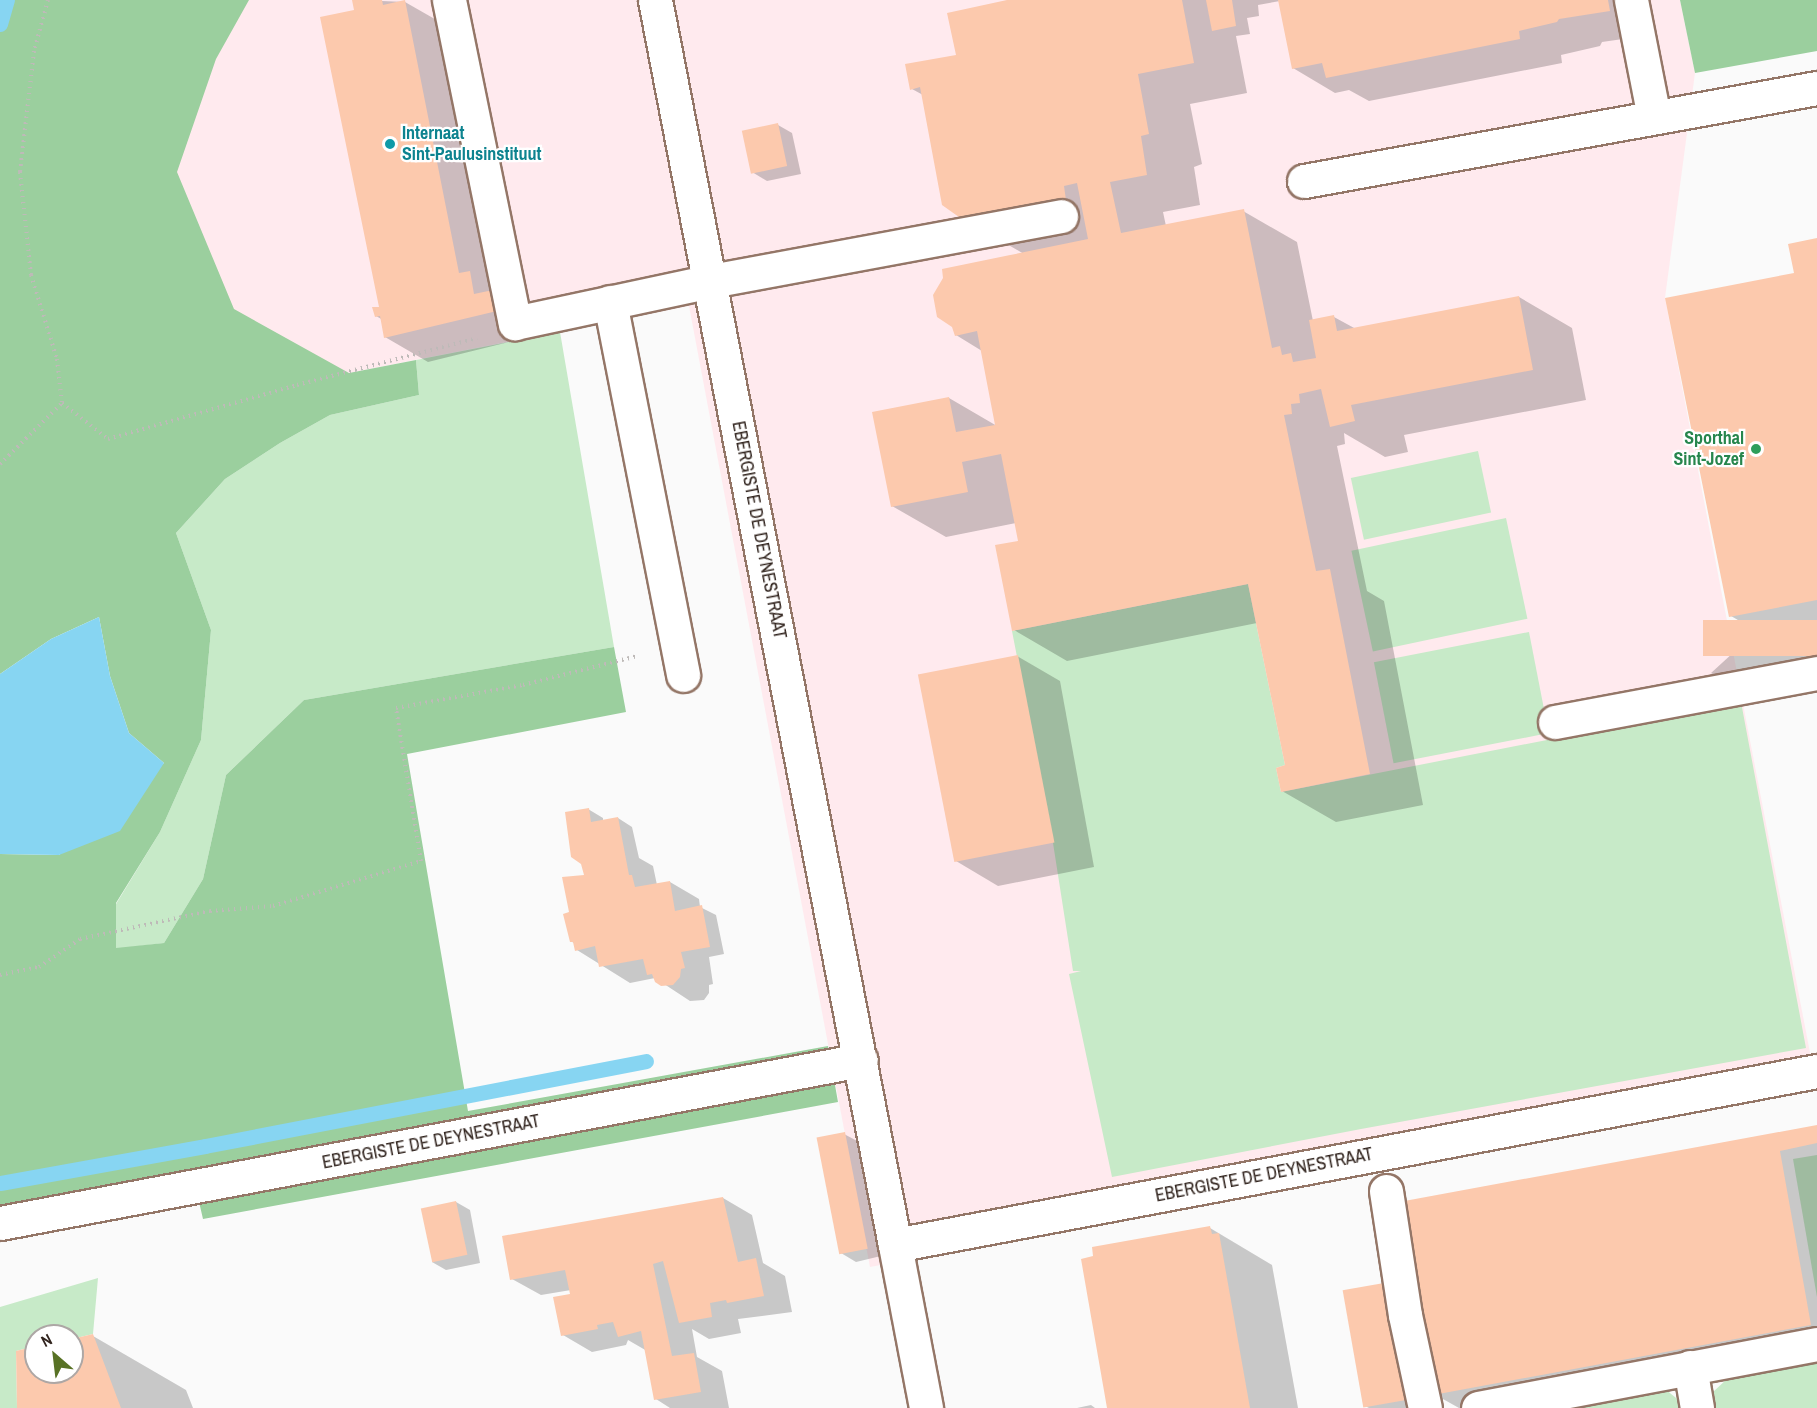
<!DOCTYPE html>
<html>
<head>
<meta charset="utf-8">
<style>
  body { margin:0 }
  #map { position:relative; width:1817px; height:1408px; overflow:hidden; background:#fafafa; font-family:"Archivo Narrow",sans-serif }
  div>[style] { position:absolute }
  [style*='--x'] { left:calc(var(--x)*1px); top:calc(var(--y)*1px); width:calc(var(--w)*1px); rotate:calc(var(--a)*1deg) }
  .education>* { inset:0; background:#ffeaee }
  .green>* { inset:0; background:#c7eac8; transform-origin:0 0 }
  .forest>* { inset:0; background:#9bcf9e }
  .water>* { inset:0; background:#87d5f2 }
  .shadow>* { inset:0; background:#0003 }
  .stream>* { height:15px; margin:-7.5px; padding:0 7.5px; transform-origin:7.5px; border-radius:7.5px; background:#87d5f2 }
  .building>* { inset:0; background:#fcc9ad; transform-origin:0 0 }
  .path>* { height:4px; margin-top:-2px; transform-origin:0; background:repeating-linear-gradient(90deg,#bebab8 0 1.5px,transparent 0 6px) }
  .roads { filter:drop-shadow(2px 0 #947667) drop-shadow(-2px 0 #947667) drop-shadow(0 2px #947667) drop-shadow(0 -2px #947667) }
  .minor>* { height:33px; margin:-16.5px; padding:0 16.5px; transform-origin:16.5px; border-radius:16.5px; background:#fff }
  .dots>* { width:16px; height:16px; translate:-50% -50%; box-sizing:border-box; border:3px solid #fff; border-radius:50% }
  span { translate:-50% -50%; white-space:nowrap; text-align:center; line-height:1.15; -webkit-text-stroke:4.5px #fff; paint-order:stroke }
  .culture-label { font-size:18px; color:#0d838f; font-weight:700 }
  .left { translate:0 -50%; text-align:left }
  .leisure-label { font-size:18px; color:#27864d; font-weight:700 }
  .right { translate:-100% -50%; text-align:right }
  .street-label { font-size:18px; color:#31241e }
  .north { position:absolute; left:24px; top:1324px; width:60px; height:60px; box-sizing:border-box; background:#fff; border:2px solid #ada7a5; border-radius:50%; rotate:332deg; font-size:16px; font-weight:700; line-height:24px; text-align:center; color:#31241e }
  .north::after { content:''; display:block; margin:auto; width:21px; height:27px; background:#587225; clip-path:polygon(50% 0,100% 100%,50% 72%,0 100%) }
</style>
</head>
<body>
<div id="map">
  <div class="education">
    <div style="clip-path:polygon(144px 0,1680px 0,1695px 73px,1665px 298px,1817px 1089px,870px 1267px,689px 306px,349px 373px,163px 309px)"></div>
  </div>
  <div class="green">
    <div style="clip-path:polygon(560px 332px,614px 647px,304px 700px,226px 775px,203px 879px,164px 943px,116px 949px,116px 904px,160px 832px,201px 740px,211px 630px,176px 533px,225px 479px,280px 443px,330px 415px,419px 395px,416px 360px)"></div>
    <div style="left:1478px;top:451px;width:63px;height:130px;rotate:78deg"></div>
    <div style="left:1506px;top:518px;width:103px;height:158px;rotate:78deg"></div>
    <div style="clip-path:polygon(1248px 584px,1285px 765px,1276px 768px,1281px 792px,1741px 702px,1806px 1048px,1361px 1129px,1112px 1177px,1069px 974px,1081px 971px,1073px 971px,1053px 843px,1012px 631px)"></div>
    <div style="left:1529px;top:632px;width:103px;height:158px;rotate:79deg"></div>
    <div style="clip-path:polygon(1817px 1155px,1817px 1297px,1793px 1159px)"></div>
    <div style="clip-path:polygon(98px 1278px,93px 1334px,72px 1339px,72px 1336px,36px 1336px,36px 1346px,16px 1351px,17px 1408px,0 1408px,0 1307px)"></div>
    <div style="clip-path:polygon(1817px 1361px,1817px 1408px,1715px 1408px,1712px 1393px,1728px 1378px)"></div>
    <div style="clip-path:polygon(1665px 1389px,1681px 1402px,1682px 1408px,1561px 1408px)"></div>
  </div>
  <div class="forest">
    <div style="clip-path:polygon(0 0,249px 0,216px 59px,177px 172px,234px 309px,349px 373px,416px 360px,419px 395px,330px 415px,280px 443px,225px 479px,176px 533px,211px 630px,201px 740px,160px 832px,116px 903px,116px 948px,164px 943px,203px 879px,226px 775px,304px 700px,614px 647px,626px 712px,407px 754px,468px 1111px,828px 1046px,838px 1102px,203px 1219px,193px 1176px,0 1211px,0 854px,59px 855px,164px 763px,129px 733px,110px 676px,99px 617px,51px 639px,0 674px)"></div>
    <div style="clip-path:polygon(1680px 0,1817px 0,1817px 51px,1695px 73px)"></div>
  </div>
  <div class="water">
    <div style="clip-path:polygon(99px 617px,110px 676px,129px 733px,164px 763px,120px 831px,59px 855px,0 854px,0 674px,51px 639px)"></div>
  </div>
  <div class="shadow">
    <div style="clip-path:polygon(359px 0,405px 2px,447px 26px,499px 290px,535px 316px,538px 335px,428px 362px,385px 337px,383px 320px,376px 316px,380px 308px,356px 11px)"></div>
    <div style="clip-path:polygon(1015px 0,1645px 0,1651px 35px,1602px 42px,1600px 46px,1561px 55px,1562px 63px,1369px 101px,1349px 90px,1335px 93px,1293px 68px,1280px 1px,1258px 5px,1259px 16px,1247px 18px,1250px 34px,1236px 36px,1247px 93px,1190px 104px,1202px 164px,1194px 167px,1200px 205px,1163px 212px,1166px 226px,1243px 211px,1297px 242px,1313px 321px,1334px 317px,1356px 329px,1519px 297px,1572px 328px,1586px 400px,1404px 435px,1408px 452px,1385px 457px,1344px 433px,1345px 444px,1337px 446px,1367px 591px,1384px 601px,1423px 805px,1336px 822px,1282px 791px,1287px 766px,1257px 623px,1067px 661px,1014px 630px,1020px 542px,1016px 523px,946px 537px,892px 506px,949px 398px,997px 426px,982px 351px,956px 335px,1024px 254px,967px 221px,923px 95px,912px 89px,958px 56px)"></div>
    <div style="clip-path:polygon(778px 125px,792px 133px,801px 174px,767px 181px,752px 172px)"></div>
    <div style="clip-path:polygon(1817px 240px,1817px 676px,1740px 690px,1711px 673px,1757px 631px,1731px 616px,1796px 275px)"></div>
    <div style="clip-path:polygon(1017px 656px,1060px 681px,1094px 867px,998px 886px,956px 861px)"></div>
    <div style="clip-path:polygon(588px 809px,603px 818px,603px 821px,618px 818px,632px 827px,639px 858px,653px 866px,657px 885px,670px 882px,699px 899px,700px 907px,716px 915px,724px 954px,709px 957px,713px 984px,709px 985px,709px 993px,704px 1000px,690px 1001px,655px 978px,630px 983px,577px 950px,575px 944px,571px 941px,571px 913px,586px 876px)"></div>
    <div style="clip-path:polygon(1817px 1126px,1817px 1364px,1578px 1408px,1459px 1408px,1434px 1394px,1400px 1203px)"></div>
    <div style="clip-path:polygon(844px 1134px,859px 1142px,881px 1256px,856px 1262px,841px 1253px)"></div>
    <div style="clip-path:polygon(723px 1198px,752px 1215px,763px 1263px,785px 1276px,792px 1312px,738px 1319px,741px 1333px,709px 1339px,692px 1329px,697px 1357px,722px 1371px,729px 1408px,670px 1408px,656px 1399px,647px 1351px,628px 1340px,626px 1345px,592px 1352px,563px 1335px,571px 1290px,541px 1295px,512px 1279px)"></div>
    <div style="clip-path:polygon(456px 1202px,470px 1210px,480px 1263px,446px 1270px,432px 1262px)"></div>
    <div style="clip-path:polygon(1210px 1228px,1272px 1265px,1298px 1408px,1109px 1408px)"></div>
    <div style="clip-path:polygon(1384px 1285px,1432px 1408px,1369px 1408px,1365px 1406px)"></div>
    <div style="clip-path:polygon(93px 1336px,186px 1390px,193px 1408px,18px 1408px,36px 1348px,36px 1372px,72px 1372px,72px 1340px)"></div>
    <div style="clip-path:polygon(1091px 1405px,1095px 1408px,1077px 1408px)"></div>
  </div>
  <div class="stream">
    <div style="--x:0;--y:24;--w:25;--a:-74"></div>
    <div style="--x:0;--y:1183;--w:208;--a:-10.2"></div>
    <div style="--x:205;--y:1146;--w:449;--a:-10.9"></div>
  </div>
  <div class="building">
    <div style="clip-path:polygon(352px 0,382px 0,383px 5px,405px 0,459px 273px,470px 271px,474px 294px,493px 290px,497px 311px,384px 338px,380px 316px,375px 317px,372px 307px,379px 307px,320px 17px,354px 10px)"></div>
    <div style="clip-path:polygon(1007px 0,1182px 0,1194px 63px,1138px 74px,1149px 134px,1141px 136px,1147px 175px,1110px 182px,1121px 233px,1244px 209px,1272px 348px,1280px 346px,1282px 355px,1291px 353px,1293px 362px,1316px 358px,1309px 320px,1334px 315px,1337px 331px,1519px 296px,1533px 370px,1351px 405px,1355px 421px,1330px 427px,1321px 389px,1299px 394px,1300px 403px,1291px 404px,1292px 414px,1284px 415px,1316px 571px,1330px 569px,1370px 774px,1281px 792px,1276px 768px,1285px 765px,1248px 584px,1012px 631px,995px 545px,1018px 541px,1001px 454px,962px 462px,968px 492px,891px 507px,872px 412px,949px 397px,956px 432px,995px 425px,977px 331px,955px 336px,952px 327px,937px 317px,933px 295px,943px 278px,942px 269px,1088px 239px,1077px 183px,1064px 186px,1066px 200px,966px 222px,942px 205px,920px 87px,910px 90px,905px 64px,956px 55px,947px 13px)"></div>
    <div style="clip-path:polygon(1206px 0,1232px 0,1236px 26px,1212px 31px)"></div>
    <div style="clip-path:polygon(1278px 0,1608px 0,1610px 11px,1559px 19px,1557px 22px,1519px 31px,1520px 39px,1326px 78px,1322px 63px,1292px 69px)"></div>
    <div style="left:778px;top:123px;width:44px;height:37px;rotate:78deg"></div>
    <div style="clip-path:polygon(1817px 238px,1817px 600px,1729px 617px,1665px 298px,1794px 273px,1788px 244px)"></div>
    <div style="left:1817px;top:620px;width:36px;height:114px;rotate:90deg"></div>
    <div style="left:1018px;top:655px;width:191px;height:102px;rotate:79deg"></div>
    <div style="clip-path:polygon(589px 808px,591px 822px,618px 817px,629px 875px,632px 875px,635px 887px,670px 881px,675px 911px,702px 905px,710px 947px,681px 952px,685px 968px,681px 969px,680px 977px,673px 985px,661px 986px,655px 982px,652px 974px,647px 975px,643px 959px,599px 967px,595px 946px,575px 951px,573px 942px,570px 942px,563px 914px,569px 912px,562px 877px,584px 875px,581px 864px,571px 857px,565px 812px)"></div>
    <div style="clip-path:polygon(1817px 1125px,1817px 1143px,1780px 1151px,1811px 1325px,1433px 1395px,1399px 1202px)"></div>
    <div style="left:845px;top:1132px;width:119px;height:29px;rotate:79deg"></div>
    <div style="clip-path:polygon(723px 1197px,738px 1262px,756px 1258px,764px 1296px,727px 1303px,726px 1300px,710px 1303px,712px 1317px,679px 1323px,663px 1261px,653px 1264px,672px 1356px,694px 1353px,701px 1392px,654px 1400px,641px 1331px,618px 1337px,613px 1322px,597px 1325px,598px 1329px,561px 1336px,553px 1297px,570px 1294px,565px 1270px,510px 1280px,502px 1236px)"></div>
    <div style="left:456px;top:1201px;width:55px;height:36px;rotate:78deg"></div>
    <div style="clip-path:polygon(1210px 1226px,1212px 1234px,1219px 1233px,1250px 1408px,1107px 1408px,1081px 1259px,1093px 1256px,1092px 1247px)"></div>
    <div style="left:1384px;top:1283px;width:119px;height:42px;rotate:80deg"></div>
    <div style="clip-path:polygon(93px 1334px,121px 1408px,17px 1408px,16px 1351px,36px 1346px,36px 1372px,72px 1372px,72px 1339px)"></div>
  </div>
  <div class="path">
    <div style="--x:48;--y:0;--w:53;--a:105.4"></div>
    <div style="--x:34;--y:51;--w:122;--a:96.6"></div>
    <div style="--x:20;--y:172;--w:104;--a:83.9"></div>
    <div style="--x:31;--y:275;--w:88;--a:72.8"></div>
    <div style="--x:57;--y:359;--w:44;--a:83.5"></div>
    <div style="--x:62;--y:403;--w:58;--a:38"></div>
    <div style="--x:108;--y:439;--w:197;--a:-15.9"></div>
    <div style="--x:297;--y:385;--w:186;--a:-14.6"></div>
    <div style="--x:0;--y:464;--w:87;--a:-44.5"></div>
    <div style="--x:0;--y:975;--w:40;--a:-12"></div>
    <div style="--x:39;--y:967;--w:50;--a:-34.3"></div>
    <div style="--x:80;--y:939;--w:133;--a:-12.2"></div>
    <div style="--x:210;--y:911;--w:63;--a:-4.5"></div>
    <div style="--x:273;--y:906;--w:155;--a:-16.9"></div>
    <div style="--x:421;--y:861;--w:155;--a:-99.3"></div>
    <div style="--x:396;--y:708;--w:129;--a:-10.3"></div>
    <div style="--x:523;--y:685;--w:119;--a:-14.2"></div>
  </div>
  <div class="roads">
    <div class="minor">
      <div style="--x:449;--y:0;--w:330;--a:78.5"></div>
      <div style="--x:515;--y:323;--w:200;--a:-12.1"></div>
      <div style="--x:711;--y:281;--w:356;--a:-10.5"></div>
      <div style="--x:655;--y:0;--w:1268;--a:79.09"></div>
      <div style="--x:895;--y:1245;--w:938;--a:-10.69"></div>
      <div style="--x:1631;--y:0;--w:119;--a:78.9"></div>
      <div style="--x:1304;--y:181;--w:521;--a:-10.28"></div>
      <div style="--x:610;--y:302;--w:380;--a:78.9"></div>
      <div style="--x:1555;--y:722;--w:267;--a:-10.6"></div>
      <div style="--x:1386;--y:1191;--w:125;--a:81.3"></div>
      <div style="--x:1405;--y:1315;--w:95;--a:77.9"></div>
      <div style="--x:0;--y:1223;--w:876;--a:-10.72"></div>
      <div style="--x:895;--y:1245;--w:166;--a:79.2"></div>
      <div style="--x:1690;--y:1367;--w:42;--a:80.3"></div>
      <div style="--x:1478;--y:1408;--w:345;--a:-10.7"></div>
    </div>
  </div>
  <div class="dots">
    <div style="left:390px;top:144px;background:#0f9aa8"></div>
    <div style="left:1756px;top:449px;background:#2e9e5b"></div>
  </div>
  <div class="culture-label">
    <span class="left" style="left:402px;top:144px">Internaat<br>Sint-Paulusinstituut</span>
  </div>
  <div class="leisure-label">
    <span class="right" style="left:1744px;top:449px">Sporthal<br>Sint-Jozef</span>
  </div>
  <div class="street-label">
    <span style="left:759px;top:530px;rotate:79deg">EBERGISTE DE DEYNESTRAAT</span>
    <span style="left:431px;top:1142px;rotate:-11deg">EBERGISTE DE DEYNESTRAAT</span>
    <span style="left:1264px;top:1175px;rotate:-11deg">EBERGISTE DE DEYNESTRAAT</span>
  </div>
  <div class="north">N</div>
</div>
</body>
</html>
